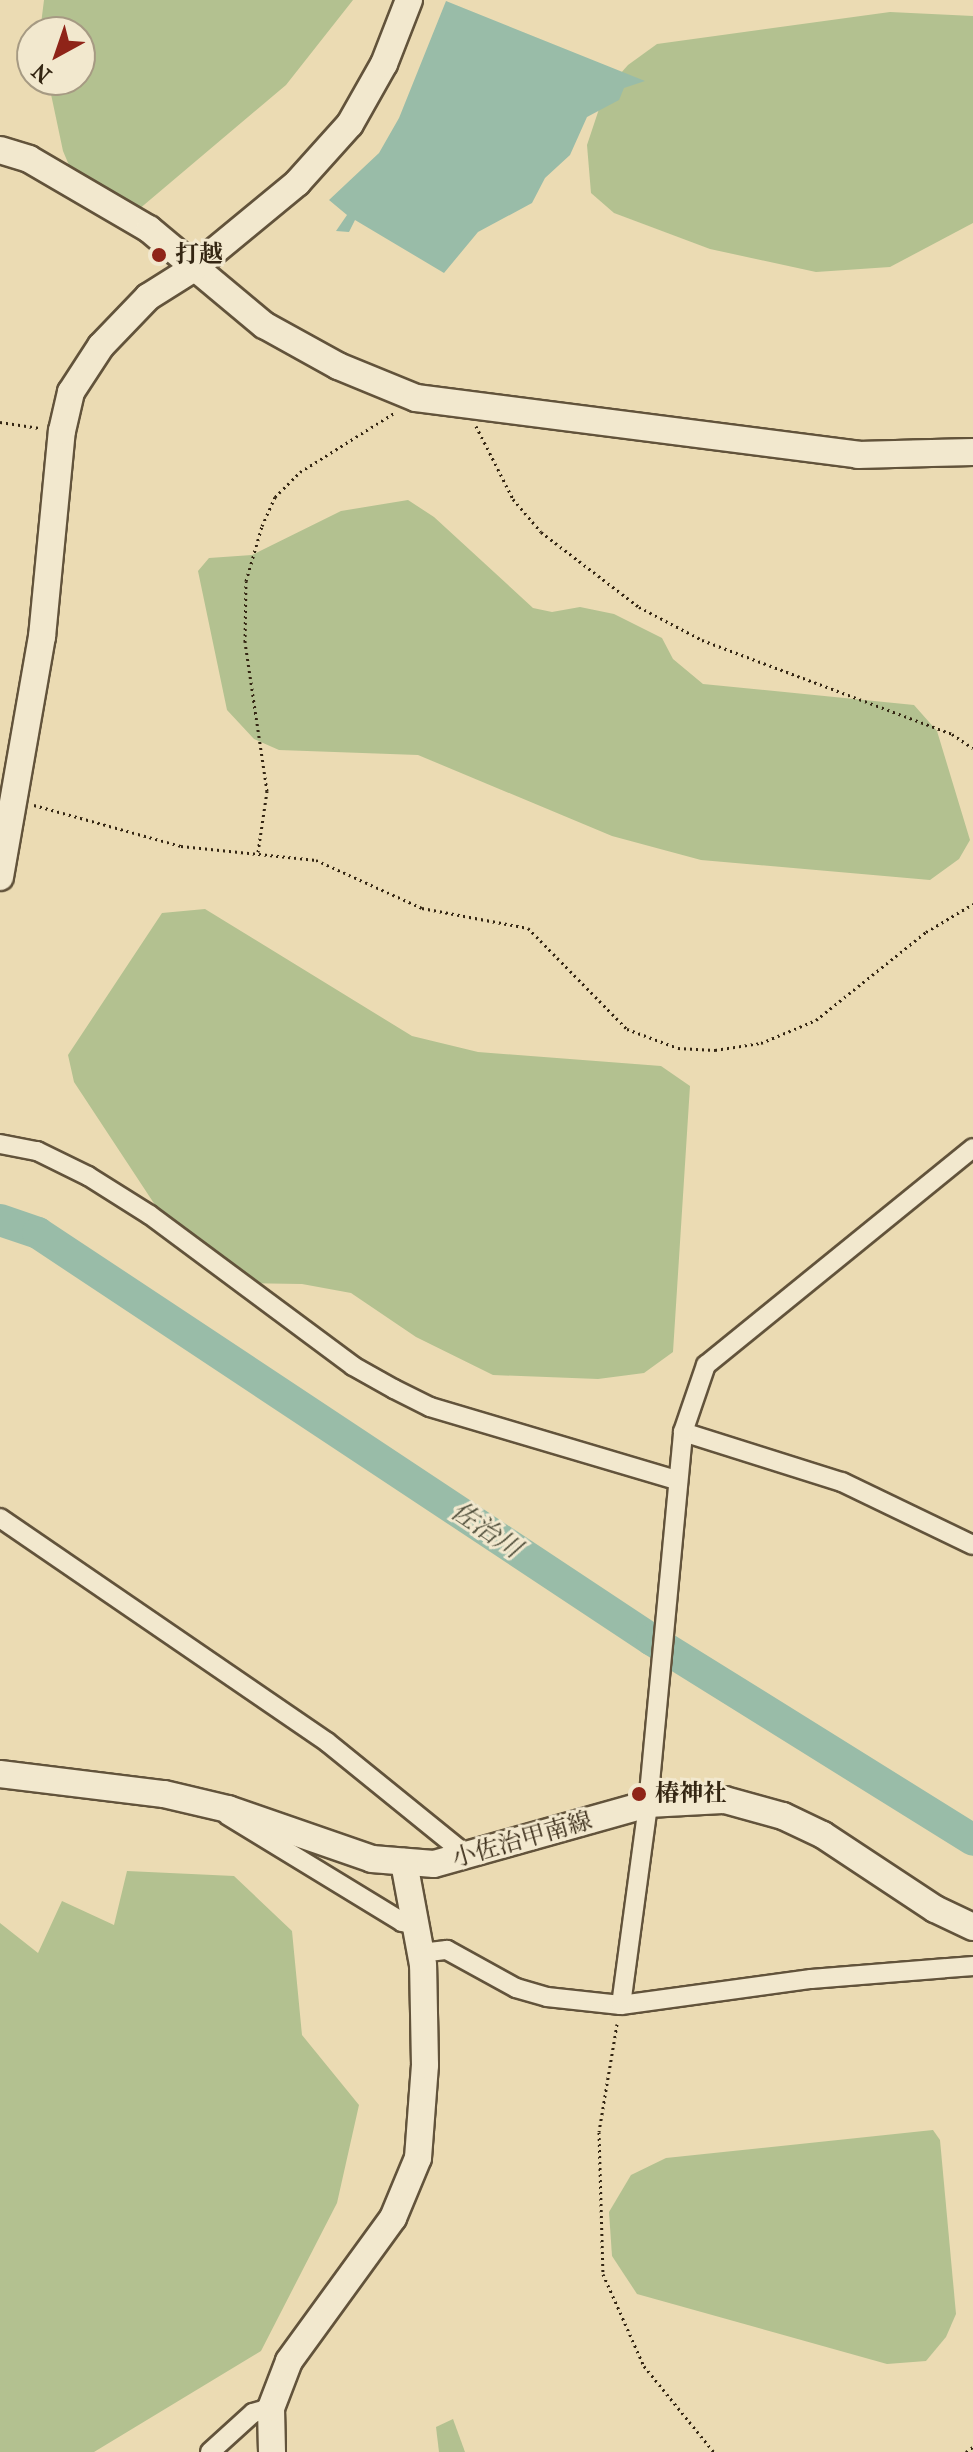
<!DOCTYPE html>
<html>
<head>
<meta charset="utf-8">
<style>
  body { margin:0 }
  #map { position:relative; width:973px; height:2452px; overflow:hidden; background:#ebdbb3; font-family:"IM FELL French Canon","Noto Serif JP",serif }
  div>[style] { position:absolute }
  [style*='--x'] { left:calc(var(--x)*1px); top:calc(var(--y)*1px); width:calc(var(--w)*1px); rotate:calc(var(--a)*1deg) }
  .green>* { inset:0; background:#b3c190 }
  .water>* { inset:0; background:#99bca8 }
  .river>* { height:32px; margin:-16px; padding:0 16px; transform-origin:16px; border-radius:16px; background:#99bca8 }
  .path>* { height:3px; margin-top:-1.5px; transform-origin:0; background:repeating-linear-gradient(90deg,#342613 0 2px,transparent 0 6px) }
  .roads { filter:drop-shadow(2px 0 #62533b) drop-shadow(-2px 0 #62533b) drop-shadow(0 2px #62533b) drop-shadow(0 -2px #62533b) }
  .street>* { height:18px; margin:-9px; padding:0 9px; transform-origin:9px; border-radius:9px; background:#f2e8ce }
  .secondary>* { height:26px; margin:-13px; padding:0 13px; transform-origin:13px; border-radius:13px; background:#f2e8ce }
  .dots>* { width:22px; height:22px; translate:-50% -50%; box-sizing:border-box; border:4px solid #f2e8ce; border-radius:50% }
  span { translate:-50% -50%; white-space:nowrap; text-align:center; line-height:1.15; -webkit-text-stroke:6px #f2e8ce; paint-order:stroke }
  .poi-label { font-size:24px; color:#342613; font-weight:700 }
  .left { translate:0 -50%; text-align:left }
  .street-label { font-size:24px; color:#342613 }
  .water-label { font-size:26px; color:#4d4c38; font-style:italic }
  .north { position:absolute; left:16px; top:16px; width:80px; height:80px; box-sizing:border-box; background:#f2e8ce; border:2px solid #a69a83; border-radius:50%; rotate:220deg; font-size:22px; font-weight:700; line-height:32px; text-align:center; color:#342613 }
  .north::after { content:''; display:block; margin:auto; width:28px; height:36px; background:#8f2418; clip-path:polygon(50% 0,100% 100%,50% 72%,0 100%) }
</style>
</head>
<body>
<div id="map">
  <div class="green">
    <div style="clip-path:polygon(44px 0,353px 0,286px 85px,138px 210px,82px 196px,63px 151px,48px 80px,80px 80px,80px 32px,40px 32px)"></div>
    <div style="clip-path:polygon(890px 12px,973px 16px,973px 223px,890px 267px,816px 272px,710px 249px,614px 213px,591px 193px,587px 145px,605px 91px,628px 65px,657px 44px)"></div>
    <div style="clip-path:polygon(408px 500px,434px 517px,533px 608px,552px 612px,580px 607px,614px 614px,662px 638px,673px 659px,703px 684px,914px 705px,937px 731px,970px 840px,959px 859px,930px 880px,701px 860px,612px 836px,418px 755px,279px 750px,254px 739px,227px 710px,198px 571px,209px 558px,252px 555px,341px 511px)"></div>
    <div style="clip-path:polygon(205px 909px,412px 1036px,478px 1052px,661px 1066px,690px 1086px,673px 1352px,644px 1373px,598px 1379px,493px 1375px,416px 1337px,351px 1293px,302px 1284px,227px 1283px,188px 1255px,74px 1082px,68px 1055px,162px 913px)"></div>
    <div style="clip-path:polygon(127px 1871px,234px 1876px,292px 1931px,302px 2035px,359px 2105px,337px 2203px,261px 2351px,94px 2452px,0 2452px,0 1923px,38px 1953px,62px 1901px,114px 1925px)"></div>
    <div style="clip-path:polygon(933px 2130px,940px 2140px,956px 2314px,946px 2337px,926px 2361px,887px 2364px,637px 2294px,612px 2256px,609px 2212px,631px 2175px,666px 2158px)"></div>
    <div style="clip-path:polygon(453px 2419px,465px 2452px,439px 2452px,436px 2427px)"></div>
  </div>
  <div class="water">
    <div style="clip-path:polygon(446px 1px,645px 81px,624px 88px,619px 100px,587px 117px,570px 155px,545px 178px,532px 203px,478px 232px,444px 273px,355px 220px,349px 232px,336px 231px,347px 215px,329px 200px,379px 153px,399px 118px)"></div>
  </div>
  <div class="river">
    <div style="--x:0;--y:1220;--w:40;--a:18.9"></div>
    <div style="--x:38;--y:1233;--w:737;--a:33.54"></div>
    <div style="--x:652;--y:1640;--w:378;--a:31.9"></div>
  </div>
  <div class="path">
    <div style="--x:0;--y:422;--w:40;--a:8.5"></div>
    <div style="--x:476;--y:426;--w:82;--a:63.1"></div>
    <div style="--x:513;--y:499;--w:43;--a:49.7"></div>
    <div style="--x:541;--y:532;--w:123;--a:37.4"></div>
    <div style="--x:639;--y:607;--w:71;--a:27.6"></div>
    <div style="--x:702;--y:640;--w:267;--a:20.6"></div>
    <div style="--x:952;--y:734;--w:25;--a:34"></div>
    <div style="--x:34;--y:805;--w:153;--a:15.6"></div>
    <div style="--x:181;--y:846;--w:136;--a:5.9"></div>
    <div style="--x:316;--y:860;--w:116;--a:24.4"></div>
    <div style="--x:422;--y:908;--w:108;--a:10.7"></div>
    <div style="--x:528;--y:928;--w:141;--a:45.6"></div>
    <div style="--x:627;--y:1029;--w:54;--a:20.4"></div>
    <div style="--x:678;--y:1048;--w:37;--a:3"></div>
    <div style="--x:715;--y:1050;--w:47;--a:-8.7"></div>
    <div style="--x:761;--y:1043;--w:60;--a:-22.7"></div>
    <div style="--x:816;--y:1020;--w:141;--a:-38.7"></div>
    <div style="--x:926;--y:932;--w:55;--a:-30.8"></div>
    <div style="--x:258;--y:852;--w:62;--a:-81.6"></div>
    <div style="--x:267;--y:791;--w:151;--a:-98.4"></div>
    <div style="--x:245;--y:642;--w:61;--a:-89.1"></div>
    <div style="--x:246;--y:581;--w:57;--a:-73.8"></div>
    <div style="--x:262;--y:526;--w:32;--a:-66"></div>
    <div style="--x:275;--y:497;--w:35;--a:-45"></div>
    <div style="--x:300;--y:472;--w:111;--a:-32.1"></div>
    <div style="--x:617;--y:2024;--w:109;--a:99.5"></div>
    <div style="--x:599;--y:2132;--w:142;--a:88.4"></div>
    <div style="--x:603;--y:2274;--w:101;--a:66"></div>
    <div style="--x:644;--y:2366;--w:111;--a:50.9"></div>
    <div style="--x:966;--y:2452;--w:9;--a:-36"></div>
  </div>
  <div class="roads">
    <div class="street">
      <div style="--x:0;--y:1144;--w:38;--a:11"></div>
      <div style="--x:37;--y:1151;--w:57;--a:26.1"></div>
      <div style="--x:88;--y:1176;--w:73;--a:32.2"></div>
      <div style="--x:150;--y:1215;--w:253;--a:36.6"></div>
      <div style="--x:353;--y:1366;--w:47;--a:29.3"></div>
      <div style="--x:394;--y:1389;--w:40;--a:26.6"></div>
      <div style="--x:430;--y:1407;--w:258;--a:16.5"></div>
      <div style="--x:683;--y:1432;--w:167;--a:17.5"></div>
      <div style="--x:842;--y:1482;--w:145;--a:25.7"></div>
      <div style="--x:0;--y:1518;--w:396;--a:34.4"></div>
      <div style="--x:327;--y:1742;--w:183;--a:39"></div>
      <div style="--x:227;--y:1815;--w:205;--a:31.4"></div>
      <div style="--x:402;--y:1922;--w:14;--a:12"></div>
      <div style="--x:421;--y:1953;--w:26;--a:-7"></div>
      <div style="--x:447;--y:1950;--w:79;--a:28.8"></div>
      <div style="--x:516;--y:1988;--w:32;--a:16"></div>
      <div style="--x:547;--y:1997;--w:74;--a:6.2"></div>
      <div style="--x:621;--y:2005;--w:192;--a:-7.8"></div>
      <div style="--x:811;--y:1979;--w:163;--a:-4.6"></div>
      <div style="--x:621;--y:2005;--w:203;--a:-82.3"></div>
      <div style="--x:648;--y:1804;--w:374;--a:-84.6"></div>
      <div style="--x:683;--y:1432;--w:71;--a:-71.1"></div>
      <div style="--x:706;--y:1365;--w:344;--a:-39.1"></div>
      <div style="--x:210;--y:2452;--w:58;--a:-42.2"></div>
      <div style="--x:253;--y:2413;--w:19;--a:-16"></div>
    </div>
    <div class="secondary">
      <div style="--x:0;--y:150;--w:30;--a:17"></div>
      <div style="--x:29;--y:159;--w:139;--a:30.3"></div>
      <div style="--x:149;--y:229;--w:150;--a:39.9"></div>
      <div style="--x:264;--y:325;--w:85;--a:29"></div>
      <div style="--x:338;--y:366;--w:84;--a:22.3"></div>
      <div style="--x:416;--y:398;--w:446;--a:7.3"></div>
      <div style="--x:858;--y:455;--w:115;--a:-1.5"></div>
      <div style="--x:0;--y:877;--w:244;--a:-80.1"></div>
      <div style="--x:42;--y:637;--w:207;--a:-84.5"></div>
      <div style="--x:62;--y:431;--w:40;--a:-77"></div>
      <div style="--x:71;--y:392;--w:55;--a:-56.9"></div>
      <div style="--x:101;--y:346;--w:68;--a:-46.2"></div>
      <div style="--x:148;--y:297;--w:54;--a:-32.2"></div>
      <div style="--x:194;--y:268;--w:134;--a:-39.5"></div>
      <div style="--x:297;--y:183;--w:79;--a:-48.1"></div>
      <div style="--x:350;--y:124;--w:69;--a:-60.5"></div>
      <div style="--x:384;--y:64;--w:69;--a:-68.7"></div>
      <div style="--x:0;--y:1774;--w:165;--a:7"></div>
      <div style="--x:164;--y:1794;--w:66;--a:13.2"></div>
      <div style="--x:228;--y:1809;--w:152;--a:19.1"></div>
      <div style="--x:372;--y:1859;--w:62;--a:4.6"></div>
      <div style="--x:434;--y:1864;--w:222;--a:-15.7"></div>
      <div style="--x:648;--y:1804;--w:77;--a:-3"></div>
      <div style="--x:725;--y:1800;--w:60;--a:15.4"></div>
      <div style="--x:783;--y:1816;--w:44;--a:25.4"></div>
      <div style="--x:823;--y:1835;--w:134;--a:33.5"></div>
      <div style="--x:935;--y:1909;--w:42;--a:25.3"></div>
      <div style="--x:272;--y:2452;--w:44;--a:-91.3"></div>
      <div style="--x:271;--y:2408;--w:50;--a:-69"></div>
      <div style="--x:289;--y:2361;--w:177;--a:-54"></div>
      <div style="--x:393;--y:2218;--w:65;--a:-67.4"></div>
      <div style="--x:418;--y:2158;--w:93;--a:-85.7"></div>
      <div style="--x:425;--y:2065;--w:100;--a:-91.1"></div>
      <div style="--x:423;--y:1965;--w:105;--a:-100.5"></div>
    </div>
  </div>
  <div class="dots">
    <div style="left:159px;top:255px;background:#8f2418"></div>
    <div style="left:639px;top:1794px;background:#8f2418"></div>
  </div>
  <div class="poi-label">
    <span class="left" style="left:175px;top:255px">打越</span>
    <span class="left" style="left:655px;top:1794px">椿神社</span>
  </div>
  <div class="street-label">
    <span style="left:522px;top:1840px;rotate:-16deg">小佐治甲南線</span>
  </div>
  <div class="water-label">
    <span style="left:486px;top:1530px;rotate:34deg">佐治川</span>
  </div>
  <div class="north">N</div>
</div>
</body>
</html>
